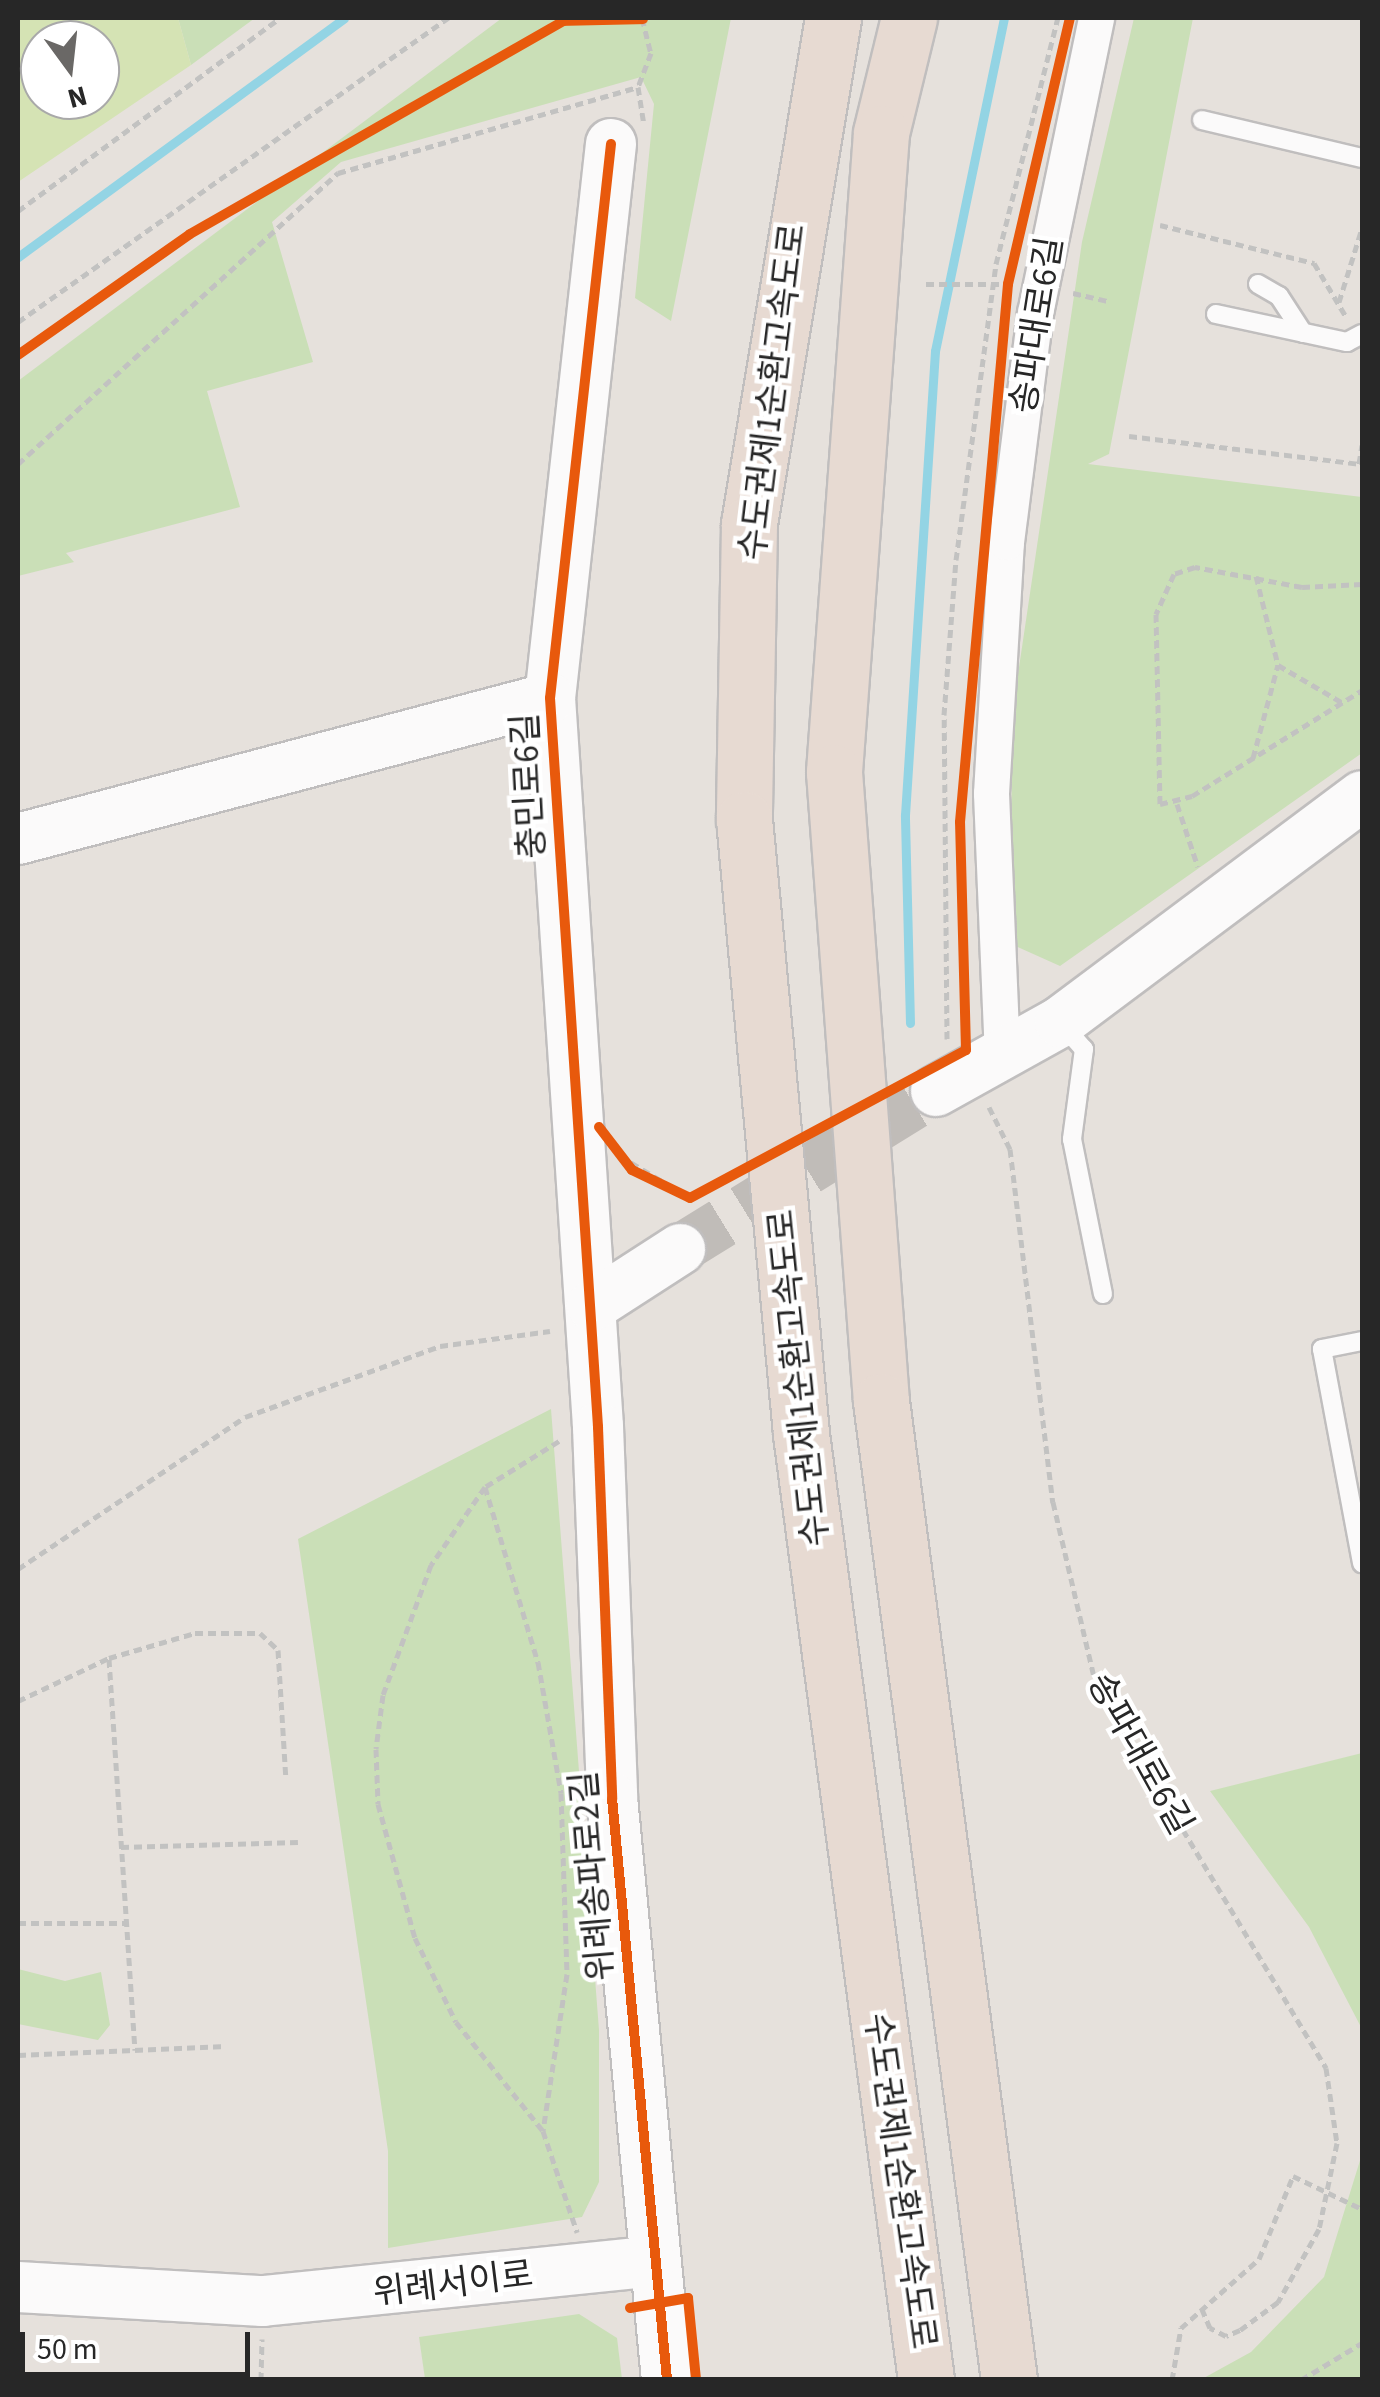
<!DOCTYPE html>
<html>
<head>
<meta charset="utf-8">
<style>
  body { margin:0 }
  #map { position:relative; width:1380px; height:2397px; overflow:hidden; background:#e6e1dc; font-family:"Source Sans 3","Noto Sans KR",sans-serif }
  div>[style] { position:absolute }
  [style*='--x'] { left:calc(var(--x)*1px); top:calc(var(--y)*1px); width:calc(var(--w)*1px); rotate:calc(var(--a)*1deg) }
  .green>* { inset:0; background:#cadfb7 }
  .pitch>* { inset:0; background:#d5e3b4 }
  .stream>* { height:9px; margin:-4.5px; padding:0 4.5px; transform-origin:4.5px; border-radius:4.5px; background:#93d4e4 }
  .secondary-tunnel>* { height:50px; margin-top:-25px; transform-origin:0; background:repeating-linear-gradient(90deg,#c0bcb8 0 50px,transparent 0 75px) }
  .path>* { height:5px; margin-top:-2.5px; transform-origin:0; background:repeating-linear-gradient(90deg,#c2c2c1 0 8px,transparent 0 13px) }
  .roads { filter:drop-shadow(2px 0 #c0bebe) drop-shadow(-2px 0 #c0bebe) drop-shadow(0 2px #c0bebe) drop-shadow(0 -2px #c0bebe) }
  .lane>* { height:18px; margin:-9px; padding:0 9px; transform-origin:9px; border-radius:9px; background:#fbfafa }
  .street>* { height:35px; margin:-17.5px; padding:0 17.5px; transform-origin:17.5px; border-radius:17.5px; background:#fbfafa }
  .secondary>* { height:50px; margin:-25px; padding:0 25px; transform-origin:25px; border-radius:25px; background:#fbfafa }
  .highway>* { height:55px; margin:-27.5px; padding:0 27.5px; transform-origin:27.5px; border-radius:27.5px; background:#e7dad2 }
  .cycleway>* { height:10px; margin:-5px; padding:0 5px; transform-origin:5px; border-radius:5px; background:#e8590c }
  span { translate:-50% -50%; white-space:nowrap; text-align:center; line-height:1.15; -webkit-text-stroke:9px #fff; paint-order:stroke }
  .street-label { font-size:35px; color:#272727 }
  .frame { position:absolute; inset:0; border:20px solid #272727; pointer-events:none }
  .north { position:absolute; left:20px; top:20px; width:100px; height:100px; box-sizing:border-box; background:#fff; border:2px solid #a9a9a9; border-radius:50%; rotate:165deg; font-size:28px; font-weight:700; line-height:40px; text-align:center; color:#272727 }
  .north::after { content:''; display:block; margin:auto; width:35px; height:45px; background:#6a6866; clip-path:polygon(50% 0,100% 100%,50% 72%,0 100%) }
  .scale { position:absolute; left:20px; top:2332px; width:230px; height:45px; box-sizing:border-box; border:5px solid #272727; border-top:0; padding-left:12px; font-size:30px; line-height:35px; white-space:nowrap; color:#272727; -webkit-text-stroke:8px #fff; paint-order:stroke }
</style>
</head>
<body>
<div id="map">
  <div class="green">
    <div style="clip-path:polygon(178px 18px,255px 18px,191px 65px)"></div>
    <div style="clip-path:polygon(502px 18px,731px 18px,671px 321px,635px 298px,654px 104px,641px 77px,341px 162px,272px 222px,313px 362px,207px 391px,240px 507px,66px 553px,74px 562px,18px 576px,18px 381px)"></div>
    <div style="clip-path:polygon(1134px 18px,1193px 18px,1109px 454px,1088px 464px,1362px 497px,1362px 753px,1060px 966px,1009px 943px,1013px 708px,1082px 242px)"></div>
    <div style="clip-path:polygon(551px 1409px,599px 2030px,599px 2182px,582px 2217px,388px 2248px,388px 2151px,298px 1539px)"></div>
    <div style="clip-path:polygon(1362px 1753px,1362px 2029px,1309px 1927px,1210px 1791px)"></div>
    <div style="clip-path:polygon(18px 1969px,65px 1981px,101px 1972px,110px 2025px,98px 2040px,18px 2024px)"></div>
    <div style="clip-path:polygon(1362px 2154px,1362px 2379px,1202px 2379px,1251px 2352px,1324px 2277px)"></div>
    <div style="clip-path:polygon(579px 2314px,617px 2338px,622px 2379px,425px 2379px,419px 2337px)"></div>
  </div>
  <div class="pitch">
    <div style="clip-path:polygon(evenodd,18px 18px,178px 18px,191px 65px,18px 182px,18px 18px,40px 40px,100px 40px,100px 100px,40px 100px,40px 40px)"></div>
  </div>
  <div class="stream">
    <div style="--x:18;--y:257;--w:404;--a:-36.2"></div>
    <div style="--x:910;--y:1023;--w:208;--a:-91.4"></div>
    <div style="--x:905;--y:815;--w:465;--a:-86.3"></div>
    <div style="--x:935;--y:351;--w:340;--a:-78.3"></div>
  </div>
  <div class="secondary-tunnel">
    <div style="--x:680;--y:1249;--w:301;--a:-31.7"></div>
  </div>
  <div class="path">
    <div style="--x:642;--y:18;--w:36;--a:76"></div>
    <div style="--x:651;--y:53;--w:36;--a:111"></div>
    <div style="--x:638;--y:87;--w:37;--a:81"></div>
    <div style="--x:18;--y:211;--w:325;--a:-36.4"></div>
    <div style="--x:1160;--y:225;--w:159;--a:13.9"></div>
    <div style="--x:1314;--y:263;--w:61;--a:59.2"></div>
    <div style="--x:926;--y:284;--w:82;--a:0"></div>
    <div style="--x:1073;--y:293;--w:35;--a:13"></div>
    <div style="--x:1339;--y:302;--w:77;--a:-72.7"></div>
    <div style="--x:18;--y:322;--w:527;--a:-35.26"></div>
    <div style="--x:1129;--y:436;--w:232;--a:6.9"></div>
    <div style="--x:1359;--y:464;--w:19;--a:-81"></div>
    <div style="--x:18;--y:464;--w:433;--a:-42.3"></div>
    <div style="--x:338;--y:173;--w:312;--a:-16"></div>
    <div style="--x:1256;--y:576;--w:92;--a:76.1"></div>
    <div style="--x:1278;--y:665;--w:75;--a:30.3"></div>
    <div style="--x:1362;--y:584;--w:60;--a:177.1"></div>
    <div style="--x:1302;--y:587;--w:109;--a:-169.4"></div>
    <div style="--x:1195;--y:567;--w:22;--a:162"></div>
    <div style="--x:1174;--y:574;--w:44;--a:114.2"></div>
    <div style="--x:1156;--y:614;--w:190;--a:88.8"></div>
    <div style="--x:1160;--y:804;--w:33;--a:-14"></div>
    <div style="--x:1192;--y:796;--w:200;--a:-31.9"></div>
    <div style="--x:1253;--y:758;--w:96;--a:-75"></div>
    <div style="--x:1177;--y:804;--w:66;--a:71.6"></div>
    <div style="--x:947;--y:1039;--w:324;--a:-90.5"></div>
    <div style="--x:944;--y:715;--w:155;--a:-85.6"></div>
    <div style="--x:956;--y:560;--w:299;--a:-82.3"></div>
    <div style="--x:996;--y:264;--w:254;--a:-75.9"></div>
    <div style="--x:989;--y:1107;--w:47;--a:63.4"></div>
    <div style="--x:1010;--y:1149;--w:356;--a:83.1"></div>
    <div style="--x:1053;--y:1502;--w:188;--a:76.8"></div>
    <div style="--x:1096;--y:1685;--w:447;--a:59"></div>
    <div style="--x:1326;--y:2068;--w:76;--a:81.7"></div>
    <div style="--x:1337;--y:2143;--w:88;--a:101.8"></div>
    <div style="--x:1319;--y:2229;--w:84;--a:119.3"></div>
    <div style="--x:1278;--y:2302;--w:47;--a:143.6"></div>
    <div style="--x:1240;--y:2330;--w:15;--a:157"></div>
    <div style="--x:1226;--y:2336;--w:18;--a:-153"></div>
    <div style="--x:1210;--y:2328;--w:21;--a:-113"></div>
    <div style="--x:620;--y:1156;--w:82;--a:31"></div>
    <div style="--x:559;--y:1441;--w:87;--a:148.1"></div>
    <div style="--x:485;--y:1487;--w:95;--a:124.7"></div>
    <div style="--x:431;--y:1565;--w:139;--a:110.3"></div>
    <div style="--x:383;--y:1695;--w:54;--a:97.4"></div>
    <div style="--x:376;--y:1749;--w:55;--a:87.9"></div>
    <div style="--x:378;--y:1804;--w:139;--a:74.6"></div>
    <div style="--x:415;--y:1938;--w:93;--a:64"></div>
    <div style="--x:456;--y:2022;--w:139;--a:51.4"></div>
    <div style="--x:543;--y:2131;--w:107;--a:71.4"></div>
    <div style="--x:485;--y:1487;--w:183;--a:73.2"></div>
    <div style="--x:538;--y:1662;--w:133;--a:80"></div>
    <div style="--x:561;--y:1793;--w:181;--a:88.1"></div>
    <div style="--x:567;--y:1974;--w:159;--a:98.7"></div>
    <div style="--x:18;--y:1569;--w:273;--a:-33.8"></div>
    <div style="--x:245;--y:1417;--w:208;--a:-20"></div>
    <div style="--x:440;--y:1346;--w:111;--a:-7.8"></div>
    <div style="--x:109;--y:1659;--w:392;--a:86.2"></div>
    <div style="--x:18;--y:1701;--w:101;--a:-25.3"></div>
    <div style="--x:109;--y:1658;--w:90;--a:-16.2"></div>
    <div style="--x:195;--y:1633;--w:65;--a:0"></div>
    <div style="--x:260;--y:1633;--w:25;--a:43"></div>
    <div style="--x:278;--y:1650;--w:129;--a:86.5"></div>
    <div style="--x:121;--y:1847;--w:177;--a:-1.6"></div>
    <div style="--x:18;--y:1923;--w:108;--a:0"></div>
    <div style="--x:18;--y:2055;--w:208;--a:-2.5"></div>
    <div style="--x:261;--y:2380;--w:41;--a:-88.6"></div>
    <div style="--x:1172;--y:2380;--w:53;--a:-80.2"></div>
    <div style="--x:1181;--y:2328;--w:104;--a:-41.5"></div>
    <div style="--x:1259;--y:2259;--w:90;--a:-67.7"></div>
    <div style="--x:1293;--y:2176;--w:76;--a:25.6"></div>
    <div style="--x:1301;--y:2380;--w:71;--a:-31.2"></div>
  </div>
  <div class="roads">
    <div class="lane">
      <div style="--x:1202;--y:120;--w:164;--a:13.4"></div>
      <div style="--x:1258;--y:284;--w:24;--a:30"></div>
      <div style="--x:1279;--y:296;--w:44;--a:57"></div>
      <div style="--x:1216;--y:314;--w:134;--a:12.1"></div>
      <div style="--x:1347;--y:342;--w:17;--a:-28"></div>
      <div style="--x:1061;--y:1023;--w:35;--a:49"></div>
      <div style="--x:1084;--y:1049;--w:91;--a:97.6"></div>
      <div style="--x:1072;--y:1139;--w:158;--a:78.7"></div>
      <div style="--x:1362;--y:1341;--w:41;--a:168.7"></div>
      <div style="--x:1322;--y:1349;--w:218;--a:79.4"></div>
    </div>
    <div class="street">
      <div style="--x:1002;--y:1056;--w:263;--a:-92.4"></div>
      <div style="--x:991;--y:793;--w:251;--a:-86.6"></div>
      <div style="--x:1006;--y:542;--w:231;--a:-82.8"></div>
      <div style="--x:1035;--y:313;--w:301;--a:-78.3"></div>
    </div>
    <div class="secondary">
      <div style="--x:611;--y:144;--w:557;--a:96.28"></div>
      <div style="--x:550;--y:698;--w:731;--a:86.23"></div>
      <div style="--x:598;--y:1427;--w:371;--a:87.8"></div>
      <div style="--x:612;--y:1798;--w:585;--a:84.6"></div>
      <div style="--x:18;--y:839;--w:550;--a:-14.84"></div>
      <div style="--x:936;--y:1091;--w:142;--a:-29.1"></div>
      <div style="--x:1060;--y:1022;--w:377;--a:-36.8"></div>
      <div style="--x:592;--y:1306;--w:105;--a:-32.9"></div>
      <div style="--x:18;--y:2287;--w:245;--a:3.3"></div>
      <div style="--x:263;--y:2301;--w:389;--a:-5.8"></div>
    </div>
    <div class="highway">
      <div style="--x:833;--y:18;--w:513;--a:99.43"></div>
      <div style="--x:749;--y:524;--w:295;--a:91"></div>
      <div style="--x:744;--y:819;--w:618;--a:84.7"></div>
      <div style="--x:801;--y:1434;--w:954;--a:82.47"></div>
      <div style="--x:909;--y:18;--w:118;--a:103.7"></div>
      <div style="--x:881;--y:133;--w:641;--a:94.21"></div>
      <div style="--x:834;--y:772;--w:631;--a:85.73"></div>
      <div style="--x:881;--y:1401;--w:987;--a:82.55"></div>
    </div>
  </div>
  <div class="cycleway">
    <div style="--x:611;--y:144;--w:557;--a:96.28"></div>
    <div style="--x:550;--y:698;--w:731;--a:86.23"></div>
    <div style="--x:598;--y:1427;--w:371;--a:87.8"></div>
    <div style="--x:612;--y:1798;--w:585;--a:84.6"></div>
    <div style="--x:18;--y:355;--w:210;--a:-35.1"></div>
    <div style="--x:190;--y:234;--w:430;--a:-29.7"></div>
    <div style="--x:563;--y:21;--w:80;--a:-1.4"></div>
    <div style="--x:599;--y:1127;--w:54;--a:52.5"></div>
    <div style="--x:632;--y:1170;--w:64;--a:25.8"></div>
    <div style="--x:690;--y:1198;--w:313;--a:-28.2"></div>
    <div style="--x:966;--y:1050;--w:228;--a:-91.5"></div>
    <div style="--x:960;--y:822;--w:540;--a:-84.9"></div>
    <div style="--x:1008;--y:284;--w:273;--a:-76.9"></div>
    <div style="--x:630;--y:2308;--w:59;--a:-9.8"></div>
    <div style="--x:688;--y:2298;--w:82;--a:84.4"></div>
  </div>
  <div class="street-label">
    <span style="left:1037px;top:325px;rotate:-81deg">송파대로6길</span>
    <span style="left:773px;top:392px;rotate:-83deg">수도권제1순환고속도로</span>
    <span style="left:529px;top:786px;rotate:-93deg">충민로6길</span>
    <span style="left:799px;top:1378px;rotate:-96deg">수도권제1순환고속도로</span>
    <span style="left:1140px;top:1754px;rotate:61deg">송파대로6길</span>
    <span style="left:593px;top:1876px;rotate:-95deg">위례송파로2길</span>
    <span style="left:900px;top:2181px;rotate:82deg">수도권제1순환고속도로</span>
    <span style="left:453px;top:2284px;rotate:-7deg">위례서이로</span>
  </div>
  <div class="frame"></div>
  <div class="north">N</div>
  <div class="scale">50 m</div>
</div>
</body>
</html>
